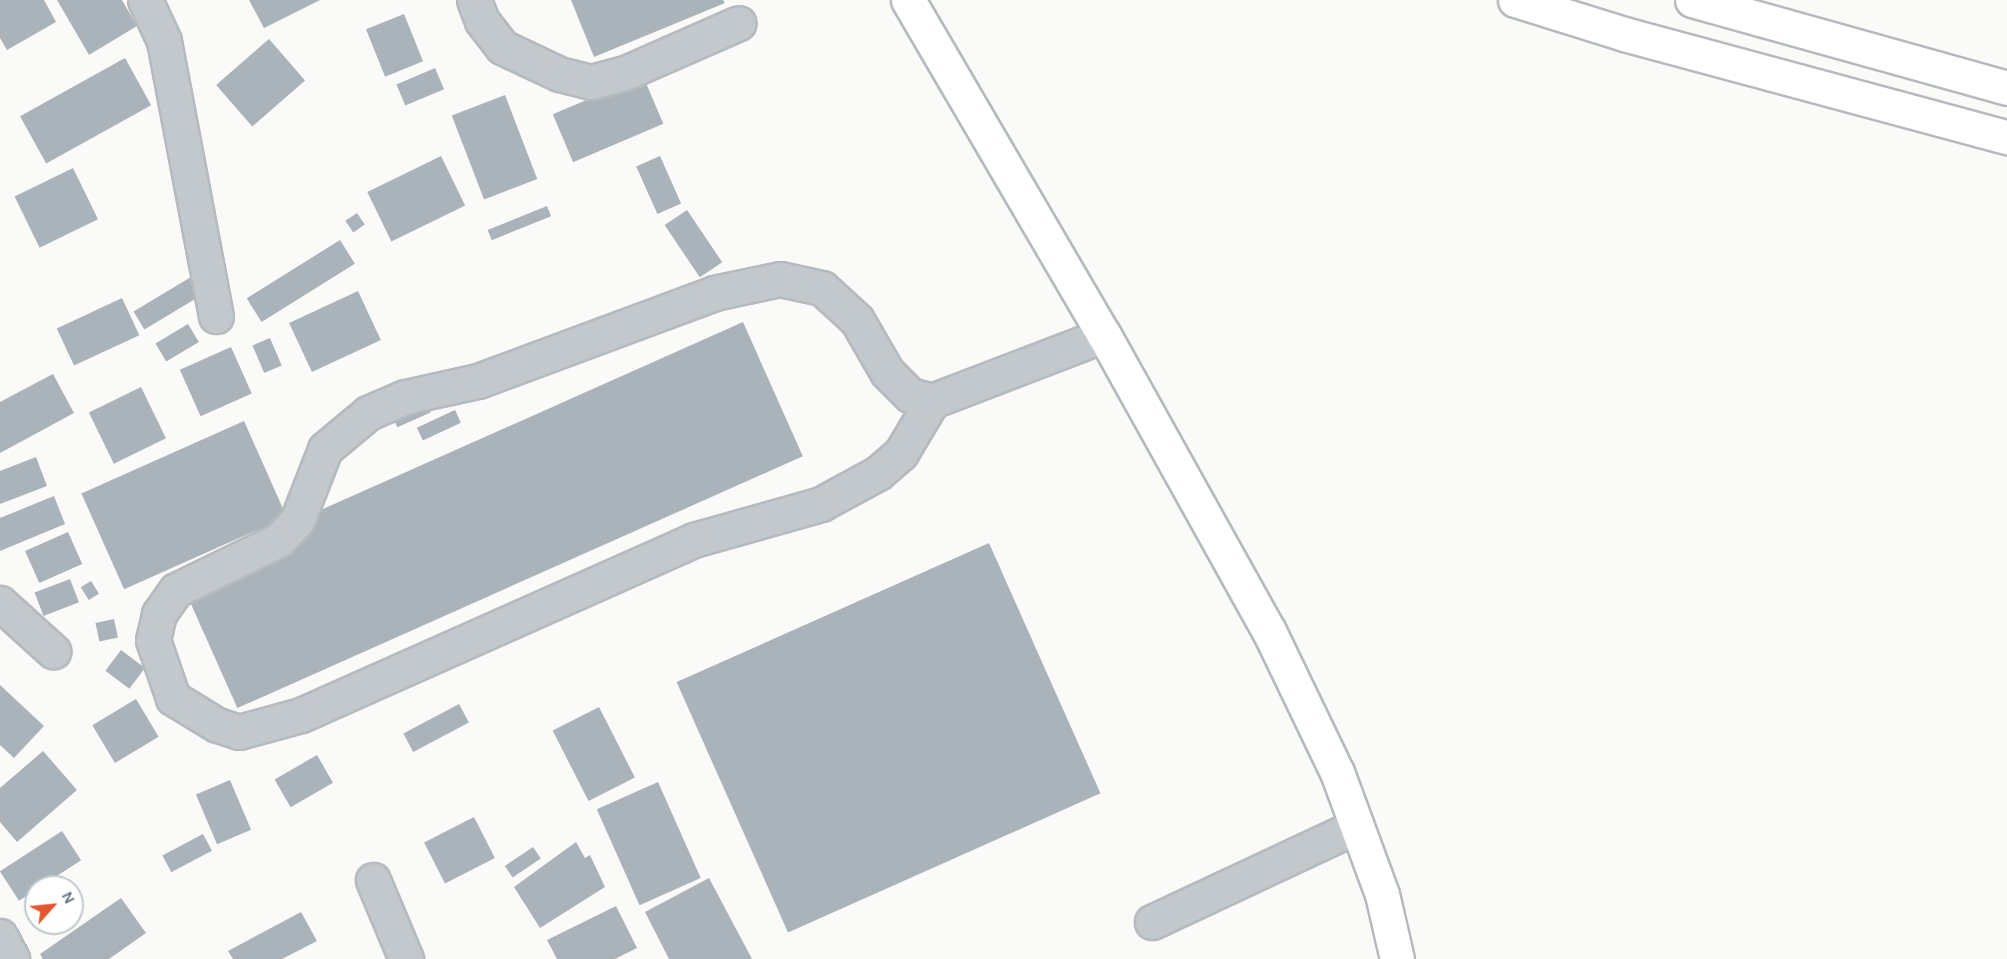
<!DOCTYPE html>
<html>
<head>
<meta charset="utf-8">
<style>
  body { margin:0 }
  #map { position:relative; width:2007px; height:959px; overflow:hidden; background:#fafaf8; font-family:Karla,sans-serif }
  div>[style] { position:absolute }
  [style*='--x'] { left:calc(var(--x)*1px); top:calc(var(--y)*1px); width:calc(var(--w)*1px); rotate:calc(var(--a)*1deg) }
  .building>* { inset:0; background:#aab3b9; transform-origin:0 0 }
  .roads { filter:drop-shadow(2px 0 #b5babe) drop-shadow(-2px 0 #b5babe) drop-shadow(0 2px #b5babe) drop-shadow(0 -2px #b5babe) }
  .minor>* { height:33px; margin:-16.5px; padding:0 16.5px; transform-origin:16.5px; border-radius:16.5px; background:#c3c8cc }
  .major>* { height:33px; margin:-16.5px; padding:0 16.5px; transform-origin:16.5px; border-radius:16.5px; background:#fff }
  span { translate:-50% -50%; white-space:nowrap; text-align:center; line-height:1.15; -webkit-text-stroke:6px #fff; paint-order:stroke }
  .north { position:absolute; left:24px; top:875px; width:60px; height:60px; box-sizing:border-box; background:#fff; border:2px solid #c1c8cd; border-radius:50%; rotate:63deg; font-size:16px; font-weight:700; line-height:24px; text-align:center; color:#657683 }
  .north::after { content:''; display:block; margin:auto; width:21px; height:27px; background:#e4572e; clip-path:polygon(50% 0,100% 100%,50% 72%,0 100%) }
</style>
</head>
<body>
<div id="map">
  <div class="building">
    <div style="clip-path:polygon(0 0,44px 0,56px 22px,7px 50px,0 38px)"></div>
    <div style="clip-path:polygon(57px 0,122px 0,137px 26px,89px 55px)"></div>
    <div style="clip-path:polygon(249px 0,320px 0,264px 28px)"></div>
    <div style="clip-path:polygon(571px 0,723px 0,725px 3px,594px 57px)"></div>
    <div style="left:404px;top:14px;width:51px;height:41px;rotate:68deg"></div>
    <div style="left:269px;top:39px;width:55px;height:70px;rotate:49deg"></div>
    <div style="left:125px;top:58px;width:54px;height:120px;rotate:61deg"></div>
    <div style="left:435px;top:68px;width:23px;height:42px;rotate:67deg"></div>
    <div style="left:643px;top:76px;width:52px;height:98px;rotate:67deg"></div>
    <div style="left:505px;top:95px;width:90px;height:57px;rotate:69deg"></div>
    <div style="left:441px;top:156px;width:55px;height:82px;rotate:64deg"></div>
    <div style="left:660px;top:156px;width:52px;height:26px;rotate:66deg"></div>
    <div style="left:73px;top:168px;width:57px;height:65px;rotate:64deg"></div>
    <div style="left:547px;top:206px;width:11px;height:64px;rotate:68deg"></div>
    <div style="left:687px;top:210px;width:63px;height:27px;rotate:56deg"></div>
    <div style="left:357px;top:213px;width:14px;height:14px;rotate:56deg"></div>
    <div style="left:340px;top:240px;width:28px;height:110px;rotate:58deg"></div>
    <div style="left:191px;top:277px;width:21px;height:67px;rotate:59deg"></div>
    <div style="left:358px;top:291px;width:54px;height:76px;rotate:65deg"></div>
    <div style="left:122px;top:298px;width:41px;height:72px;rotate:65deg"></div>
    <div style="left:743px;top:322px;width:147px;height:619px;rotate:66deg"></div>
    <div style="left:188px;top:324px;width:21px;height:38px;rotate:59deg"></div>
    <div style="left:270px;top:338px;width:30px;height:19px;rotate:67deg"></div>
    <div style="left:231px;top:347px;width:51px;height:56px;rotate:66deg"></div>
    <div style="clip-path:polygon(53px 374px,74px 413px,0 453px,0 402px)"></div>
    <div style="left:141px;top:387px;width:57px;height:58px;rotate:64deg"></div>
    <div style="left:427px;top:403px;width:10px;height:37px;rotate:66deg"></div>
    <div style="left:455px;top:410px;width:14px;height:42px;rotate:65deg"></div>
    <div style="left:244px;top:421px;width:105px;height:178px;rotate:66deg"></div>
    <div style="clip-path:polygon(36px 457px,47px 486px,0 504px,0 471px)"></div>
    <div style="clip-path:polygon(54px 496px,65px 524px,0 551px,0 518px)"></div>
    <div style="left:68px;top:532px;width:35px;height:47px;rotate:66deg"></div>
    <div style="left:989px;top:543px;width:274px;height:342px;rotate:66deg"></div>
    <div style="left:70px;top:579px;width:25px;height:38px;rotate:69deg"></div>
    <div style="left:91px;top:581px;width:15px;height:12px;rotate:58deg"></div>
    <div style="left:114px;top:619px;width:19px;height:19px;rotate:78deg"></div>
    <div style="left:121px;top:650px;width:30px;height:26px;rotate:37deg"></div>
    <div style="clip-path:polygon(0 685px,44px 726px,14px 758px,0 745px)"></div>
    <div style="left:136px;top:699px;width:44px;height:51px;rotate:59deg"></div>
    <div style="left:459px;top:704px;width:21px;height:63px;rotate:62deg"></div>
    <div style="left:599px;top:707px;width:79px;height:52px;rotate:63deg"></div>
    <div style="clip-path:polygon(43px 751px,77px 790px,17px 842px,0 822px,0 788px)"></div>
    <div style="left:317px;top:755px;width:32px;height:49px;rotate:60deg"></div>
    <div style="left:230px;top:780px;width:54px;height:37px;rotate:67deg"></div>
    <div style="left:658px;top:782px;width:105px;height:67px;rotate:66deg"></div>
    <div style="left:474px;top:817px;width:46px;height:56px;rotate:63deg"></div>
    <div style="left:62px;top:831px;width:35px;height:74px;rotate:57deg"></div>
    <div style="left:203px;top:834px;width:19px;height:46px;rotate:62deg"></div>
    <div style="clip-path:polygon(576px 842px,585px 858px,590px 855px,605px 887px,540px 928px,514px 887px)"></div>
    <div style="left:533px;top:847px;width:14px;height:34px;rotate:56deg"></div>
    <div style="clip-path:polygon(709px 878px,752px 959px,669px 959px,645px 912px)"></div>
    <div style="clip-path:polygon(121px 898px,146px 933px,109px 959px,43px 959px,40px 954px)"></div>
    <div style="clip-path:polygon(616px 906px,637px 948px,615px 959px,557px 959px,547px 940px)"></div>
    <div style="clip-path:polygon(301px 912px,317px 941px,282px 959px,233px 959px,228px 951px)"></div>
  </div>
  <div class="roads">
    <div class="minor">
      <div style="--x:145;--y:0;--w:45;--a:65.1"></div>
      <div style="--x:164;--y:41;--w:280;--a:79.3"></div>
      <div style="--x:474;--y:0;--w:22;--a:69"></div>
      <div style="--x:482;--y:21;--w:33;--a:52"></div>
      <div style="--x:502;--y:47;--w:63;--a:25.3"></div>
      <div style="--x:559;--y:74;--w:33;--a:14"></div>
      <div style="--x:591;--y:82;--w:35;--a:-15"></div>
      <div style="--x:625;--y:73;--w:124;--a:-23.7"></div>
      <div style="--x:932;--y:401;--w:61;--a:120.8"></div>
      <div style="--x:901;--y:453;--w:30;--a:139"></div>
      <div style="--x:878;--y:473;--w:65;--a:151.5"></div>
      <div style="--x:821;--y:504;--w:132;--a:164.2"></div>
      <div style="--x:694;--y:540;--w:430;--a:156"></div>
      <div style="--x:301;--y:715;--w:64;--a:164.7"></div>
      <div style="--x:239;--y:732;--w:23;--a:-162"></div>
      <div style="--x:217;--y:725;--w:52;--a:-148.5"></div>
      <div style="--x:173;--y:698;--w:61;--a:-109"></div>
      <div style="--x:153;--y:640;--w:27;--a:-77"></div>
      <div style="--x:159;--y:614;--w:29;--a:-55"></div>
      <div style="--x:176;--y:590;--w:114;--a:-25.9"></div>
      <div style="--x:279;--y:540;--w:26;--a:-47"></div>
      <div style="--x:297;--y:521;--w:77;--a:-68.7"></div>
      <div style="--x:325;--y:449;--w:56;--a:-39.9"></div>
      <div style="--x:368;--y:413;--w:40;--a:-23.4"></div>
      <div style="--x:405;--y:397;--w:75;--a:-12.4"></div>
      <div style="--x:478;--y:381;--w:252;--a:-20.4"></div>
      <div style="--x:714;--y:293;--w:67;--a:-12"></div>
      <div style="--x:780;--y:279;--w:43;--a:12.1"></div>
      <div style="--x:822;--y:288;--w:47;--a:42.4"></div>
      <div style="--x:857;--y:320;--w:60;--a:60"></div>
      <div style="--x:887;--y:372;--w:33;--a:45"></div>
      <div style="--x:910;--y:395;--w:23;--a:15"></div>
      <div style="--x:932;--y:401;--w:184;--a:-21"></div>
      <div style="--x:0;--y:603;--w:72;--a:42.2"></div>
      <div style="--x:373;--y:880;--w:86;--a:67.3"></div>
      <div style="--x:1152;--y:922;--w:226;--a:-25.1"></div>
      <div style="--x:0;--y:936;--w:26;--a:62"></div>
    </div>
    <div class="major">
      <div style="--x:908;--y:0;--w:388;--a:59.7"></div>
      <div style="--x:1104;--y:335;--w:339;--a:60.9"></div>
      <div style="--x:1269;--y:631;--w:157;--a:64.3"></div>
      <div style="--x:1337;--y:772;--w:130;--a:69.8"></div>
      <div style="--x:1382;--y:894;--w:67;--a:77"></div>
      <div style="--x:1515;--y:0;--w:114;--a:17.3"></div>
      <div style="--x:1624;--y:34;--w:397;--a:15.1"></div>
      <div style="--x:1692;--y:0;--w:327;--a:15.6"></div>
    </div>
  </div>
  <div class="north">N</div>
</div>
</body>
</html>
